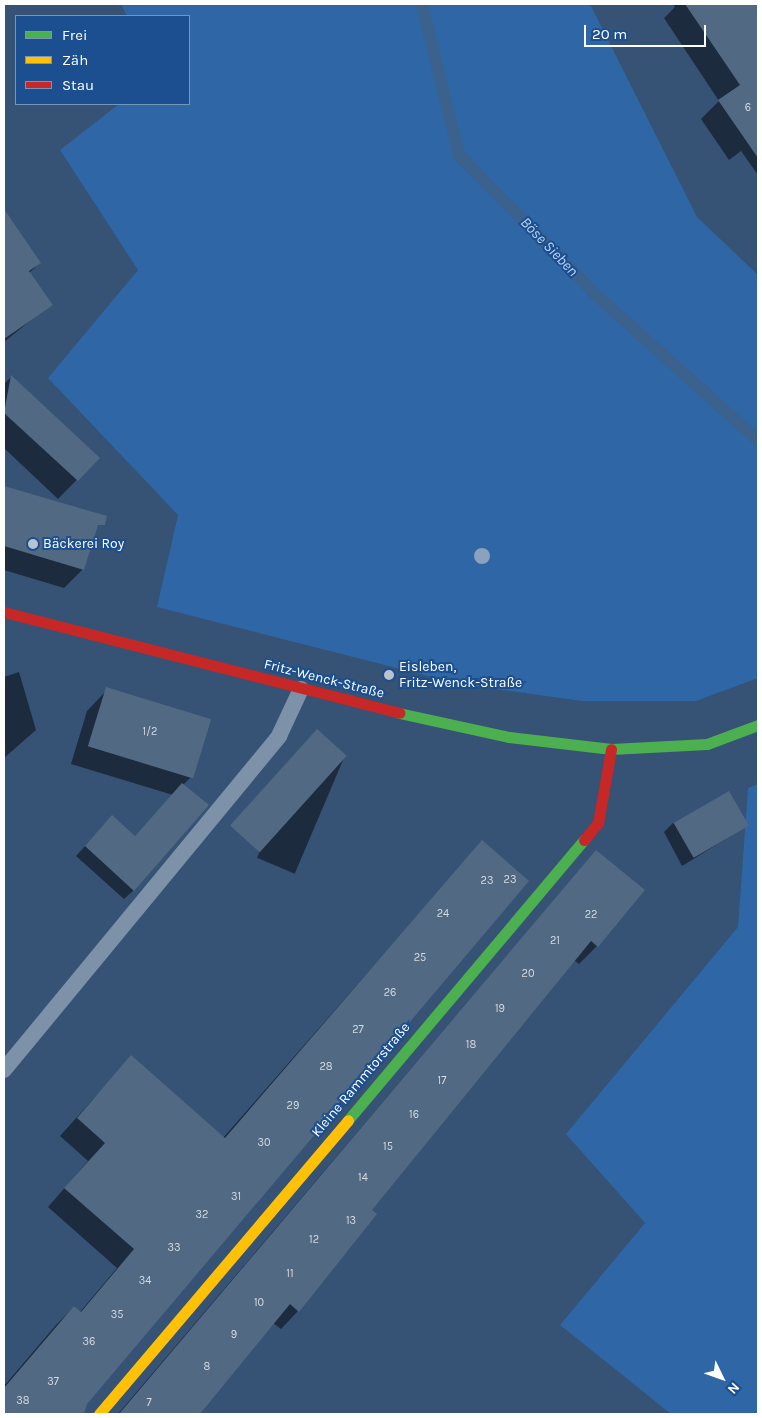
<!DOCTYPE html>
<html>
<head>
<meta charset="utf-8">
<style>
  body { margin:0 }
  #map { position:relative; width:762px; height:1418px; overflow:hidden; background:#365274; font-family:Karla,sans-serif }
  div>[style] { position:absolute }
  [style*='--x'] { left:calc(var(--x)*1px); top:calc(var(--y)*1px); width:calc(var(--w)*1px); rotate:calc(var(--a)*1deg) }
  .green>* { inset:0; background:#2f66a5 }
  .shadow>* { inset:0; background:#0007; transform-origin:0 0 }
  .stream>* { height:12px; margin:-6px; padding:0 6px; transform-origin:6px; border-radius:6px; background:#3b618d }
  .building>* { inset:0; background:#526984; transform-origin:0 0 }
  .lane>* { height:16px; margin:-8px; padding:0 8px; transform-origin:8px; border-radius:8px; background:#7d92a8 }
  .fast>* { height:11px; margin:-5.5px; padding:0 5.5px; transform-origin:5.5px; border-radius:5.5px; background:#4caf50 }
  .slow>* { height:11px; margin:-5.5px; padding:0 5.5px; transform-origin:5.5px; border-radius:5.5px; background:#ffc107 }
  .jam>* { height:11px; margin:-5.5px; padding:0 5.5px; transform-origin:5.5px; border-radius:5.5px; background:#c62828 }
  .trees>* { width:16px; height:16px; margin:-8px; border-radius:50%; background:#8aa2be }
  .dots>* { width:14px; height:14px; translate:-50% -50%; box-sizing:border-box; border:2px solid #1b4f8f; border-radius:50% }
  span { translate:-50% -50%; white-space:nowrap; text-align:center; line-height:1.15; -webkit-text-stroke:4px #1b4f8f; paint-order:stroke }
  .number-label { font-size:11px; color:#d4dae0 }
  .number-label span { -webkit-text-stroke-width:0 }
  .poi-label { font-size:14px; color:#fff }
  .left { translate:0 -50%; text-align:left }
  .street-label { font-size:14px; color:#fff }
  .water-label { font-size:15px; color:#b5d3f5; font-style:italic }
  .frame { position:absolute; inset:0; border:5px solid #fff; pointer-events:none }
  .legend { position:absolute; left:15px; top:15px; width:175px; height:90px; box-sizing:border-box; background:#1b4f8f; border:1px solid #7695bc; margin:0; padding:6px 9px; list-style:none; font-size:15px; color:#fff }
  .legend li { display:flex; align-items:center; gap:10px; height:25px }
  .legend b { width:25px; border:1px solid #7695bc }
  .north { position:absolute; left:697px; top:1353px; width:50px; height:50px; -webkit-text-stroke:4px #1b4f8f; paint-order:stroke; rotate:132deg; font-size:14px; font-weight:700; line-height:20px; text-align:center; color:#fff }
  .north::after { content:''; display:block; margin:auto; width:18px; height:22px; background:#fff; clip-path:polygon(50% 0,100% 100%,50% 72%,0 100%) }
  .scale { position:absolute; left:584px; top:25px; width:122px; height:22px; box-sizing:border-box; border:2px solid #fff; border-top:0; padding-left:6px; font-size:15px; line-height:18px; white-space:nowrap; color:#fff; -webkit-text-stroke:4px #1b4f8f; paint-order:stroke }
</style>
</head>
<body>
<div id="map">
  <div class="green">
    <div style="clip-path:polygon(121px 4px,590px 4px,697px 217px,758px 275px,758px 678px,696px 701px,582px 701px,459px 684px,157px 607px,178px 515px,48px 378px,138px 270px,60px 150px,119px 104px,189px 104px,189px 16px,127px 16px)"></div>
    <div style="clip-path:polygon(758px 784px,758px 1414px,671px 1414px,560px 1325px,645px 1223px,566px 1134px,738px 927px,748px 788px)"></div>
  </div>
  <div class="shadow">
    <div style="clip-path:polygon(673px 4px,750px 4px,753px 8px,750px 12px,758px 24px,758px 175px,741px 151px,729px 160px,701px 119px,719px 101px,664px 18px,675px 7px)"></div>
    <div style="clip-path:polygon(4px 211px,40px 263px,29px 273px,51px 304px,4px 342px)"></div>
    <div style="clip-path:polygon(11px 377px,98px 458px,58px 499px,4px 448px,4px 384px)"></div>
    <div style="clip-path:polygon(4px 487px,99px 515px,83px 569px,64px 588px,4px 570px)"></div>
    <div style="clip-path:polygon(19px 672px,36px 730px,4px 758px,4px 677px)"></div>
    <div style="clip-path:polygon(105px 692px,192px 776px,183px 785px,134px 890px,124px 899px,76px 856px,112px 817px,134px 837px,173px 795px,71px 764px,87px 711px)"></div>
    <div style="left:307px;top:740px;width:41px;height:128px;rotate:23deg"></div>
    <div style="clip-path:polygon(673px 823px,747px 826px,682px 866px,664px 832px)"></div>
    <div style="clip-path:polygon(482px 842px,86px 1403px,84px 1414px,4px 1414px,4px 1386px,56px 1325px,74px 1307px,80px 1312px,117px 1268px,48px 1207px,88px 1161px,60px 1136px,131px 1057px,223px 1138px)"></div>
    <div style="clip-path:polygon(596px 851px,643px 890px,597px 946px,579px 964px,574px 960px,370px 1211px,298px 1311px,281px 1329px,273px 1323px,198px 1414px,118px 1414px)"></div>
  </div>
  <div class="stream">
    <div style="--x:422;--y:4;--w:155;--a:76.2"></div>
    <div style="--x:459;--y:155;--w:194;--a:45.6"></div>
    <div style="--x:595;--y:294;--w:219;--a:41.9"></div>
  </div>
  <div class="building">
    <div style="clip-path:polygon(685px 4px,758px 4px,758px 158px,718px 100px,740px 85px)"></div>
    <div style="clip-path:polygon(4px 209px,41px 263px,29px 271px,53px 305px,4px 339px)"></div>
    <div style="clip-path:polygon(11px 375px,100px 458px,78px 481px,4px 413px)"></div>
    <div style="clip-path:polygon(4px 486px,107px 516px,105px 525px,98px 525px,84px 570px,4px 546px)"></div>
    <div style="left:106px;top:687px;width:110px;height:62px;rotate:17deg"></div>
    <div style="left:317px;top:729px;width:40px;height:130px;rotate:42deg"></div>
    <div style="clip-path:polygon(182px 783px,209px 805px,134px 891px,85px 846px,112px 815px,135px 836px)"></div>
    <div style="left:729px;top:791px;width:40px;height:64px;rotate:60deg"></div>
    <div style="clip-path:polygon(482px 840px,529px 881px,87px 1404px,84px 1414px,4px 1414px,4px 1388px,74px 1306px,81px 1312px,134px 1249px,64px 1188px,105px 1143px,77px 1118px,131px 1055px,225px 1138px)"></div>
    <div style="clip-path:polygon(596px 850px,645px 890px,598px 947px,591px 941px,372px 1210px,377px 1214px,299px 1312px,290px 1304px,200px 1414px,119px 1414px)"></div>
  </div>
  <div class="lane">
    <div style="--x:4;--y:1070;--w:433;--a:-50.5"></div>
    <div style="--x:279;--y:736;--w:52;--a:-64.9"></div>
  </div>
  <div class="fast">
    <div style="--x:399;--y:713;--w:113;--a:12.3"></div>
    <div style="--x:509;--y:737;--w:103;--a:6.7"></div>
    <div style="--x:611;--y:749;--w:96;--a:-3"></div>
    <div style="--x:707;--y:744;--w:54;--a:-20.4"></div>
    <div style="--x:348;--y:1120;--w:366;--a:-49.9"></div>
  </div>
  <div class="slow">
    <div style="--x:99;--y:1414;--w:385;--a:-49.7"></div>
  </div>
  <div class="jam">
    <div style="--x:4;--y:612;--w:408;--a:14.3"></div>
    <div style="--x:584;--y:840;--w:22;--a:-51"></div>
    <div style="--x:598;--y:823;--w:75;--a:-80"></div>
  </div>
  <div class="trees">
    <div style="left:482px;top:556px"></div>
  </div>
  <div class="dots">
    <div style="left:33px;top:544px;background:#b9c2ce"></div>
    <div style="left:389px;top:675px;background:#b9c2ce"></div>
  </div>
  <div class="number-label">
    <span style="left:748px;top:108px">6</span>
    <span style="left:150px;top:732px">1/2</span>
    <span style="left:510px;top:880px">23</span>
    <span style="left:487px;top:881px">23</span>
    <span style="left:443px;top:914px">24</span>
    <span style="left:591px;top:915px">22</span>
    <span style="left:555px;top:941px">21</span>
    <span style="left:420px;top:958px">25</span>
    <span style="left:528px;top:974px">20</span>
    <span style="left:390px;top:993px">26</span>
    <span style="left:500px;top:1009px">19</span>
    <span style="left:358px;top:1030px">27</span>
    <span style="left:471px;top:1045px">18</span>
    <span style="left:326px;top:1067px">28</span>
    <span style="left:442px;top:1081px">17</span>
    <span style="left:293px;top:1106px">29</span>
    <span style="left:414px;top:1115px">16</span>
    <span style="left:264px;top:1143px">30</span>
    <span style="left:388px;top:1147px">15</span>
    <span style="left:363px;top:1178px">14</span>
    <span style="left:236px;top:1197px">31</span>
    <span style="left:202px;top:1215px">32</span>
    <span style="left:351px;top:1221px">13</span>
    <span style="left:314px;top:1240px">12</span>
    <span style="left:174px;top:1248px">33</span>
    <span style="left:290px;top:1274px">11</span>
    <span style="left:145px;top:1281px">34</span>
    <span style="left:259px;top:1303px">10</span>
    <span style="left:117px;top:1315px">35</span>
    <span style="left:234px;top:1335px">9</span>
    <span style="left:89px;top:1342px">36</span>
    <span style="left:207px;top:1367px">8</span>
    <span style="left:53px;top:1382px">37</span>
    <span style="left:23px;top:1401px">38</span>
    <span style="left:149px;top:1403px">7</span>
  </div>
  <div class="poi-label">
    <span class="left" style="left:43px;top:544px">Bäckerei Roy</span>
    <span class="left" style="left:399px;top:675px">Eisleben,<br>Fritz-Wenck-Straße</span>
  </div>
  <div class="street-label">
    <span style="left:324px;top:679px;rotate:14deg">Fritz-Wenck-Straße</span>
    <span style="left:361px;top:1080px;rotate:-50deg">Kleine Rammtorstraße</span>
  </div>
  <div class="water-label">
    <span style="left:549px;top:247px;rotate:46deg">Böse Sieben</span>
  </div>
  <div class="frame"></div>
  <ul class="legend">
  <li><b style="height:6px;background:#4caf50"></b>Frei</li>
  <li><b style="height:6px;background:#ffc107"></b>Zäh</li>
  <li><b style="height:6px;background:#c62828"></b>Stau</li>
  </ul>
  <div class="north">N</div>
  <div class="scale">20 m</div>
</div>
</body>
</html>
